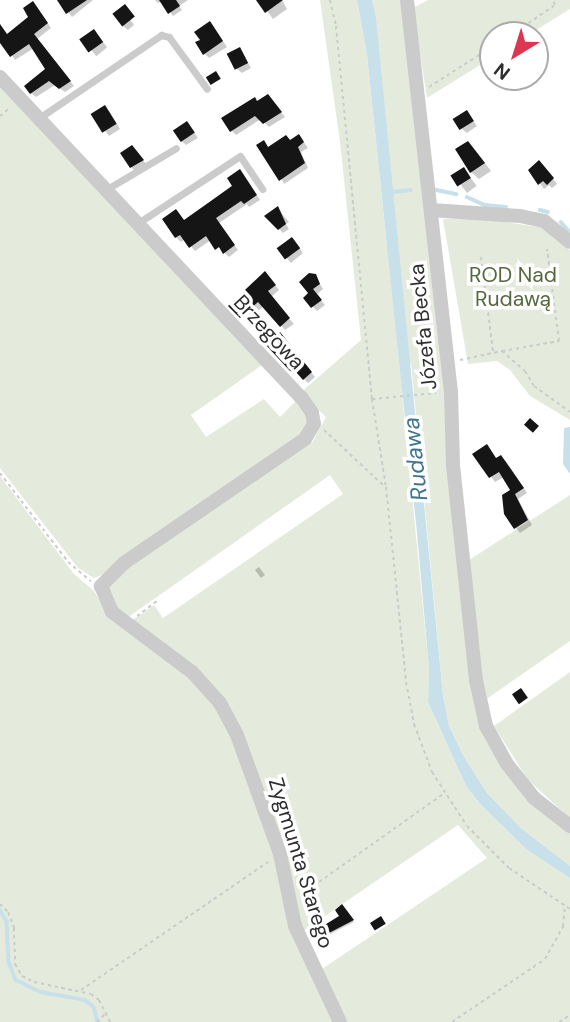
<!DOCTYPE html>
<html>
<head>
<meta charset="utf-8">
<style>
  body { margin:0 }
  #map { position:relative; width:570px; height:1022px; overflow:hidden; background:#fff; font-family:"DM Sans",sans-serif }
  div>[style] { position:absolute }
  [style*='--x'] { left:calc(var(--x)*1px); top:calc(var(--y)*1px); width:calc(var(--w)*1px); rotate:calc(var(--a)*1deg) }
  .green>* { inset:0; background:#e5ebdc }
  .water>* { inset:0; background:#c8e0ea }
  .shadow>* { inset:0; background:#0003; transform-origin:0 0 }
  .stream>* { height:3.5px; margin:-1.75px; padding:0 1.75px; transform-origin:1.75px; border-radius:1.75px; background:#c8e0ea }
  .building>* { inset:0; background:#151515; transform-origin:0 0 }
  .path>* { height:2px; margin-top:-1px; transform-origin:0; background:repeating-linear-gradient(90deg,#cbcbcb 0 3.5px,transparent 0 7px) }
  .lane>* { height:7px; margin:-3.5px; padding:0 3.5px; transform-origin:3.5px; border-radius:3.5px; background:#cbcbcb }
  .street>* { height:14px; margin:-7px; padding:0 7px; transform-origin:7px; border-radius:7px; background:#cbcbcb }
  span { translate:-50% -50%; white-space:nowrap; text-align:center; line-height:1.15; -webkit-text-stroke:7px #fff; paint-order:stroke }
  .park-label { font-size:21px; color:#54673d }
  .street-label { font-size:21px; color:#2e2e2e }
  .water-label { font-size:23px; color:#3f758c; font-style:italic }
  .north { position:absolute; left:479px; top:21px; width:70px; height:70px; box-sizing:border-box; background:#fff; border:2px solid #ababab; border-radius:50%; rotate:218deg; font-size:19px; font-weight:700; line-height:28px; text-align:center; color:#2e2e2e }
  .north::after { content:''; display:block; margin:auto; width:24px; height:32px; background:#de3651; clip-path:polygon(50% 0,100% 100%,50% 72%,0 100%) }
</style>
</head>
<body>
<div id="map">
  <div class="green">
    <div style="clip-path:polygon(320px 0,357px 0,367px 55px,387px 247px,378px 43px,372px 0,404px 0,409px 31px,470px 651px,496px 750px,570px 830px,570px 866px,521px 828px,487px 793px,463px 755px,449px 726px,443px 695px,411px 362px,402px 393px,429px 669px,428px 702px,466px 786px,480px 804px,527px 850px,570px 878px,570px 1022px,345px 1022px,319px 971px,487px 858px,458px 825px,300px 933px,239px 728px,131px 621px,154px 605px,163px 618px,343px 494px,330px 475px,127px 618px,117px 610px,107px 587px,112px 579px,305px 442px,312px 443px,326px 417px,300px 393px,361px 340px,340px 142px)"></div>
    <div style="clip-path:polygon(428px 0,570px 0,570px 9px,528px 35px,493px 35px,493px 57px,427px 98px,413px 8px)"></div>
    <div style="clip-path:polygon(0 77px,262px 365px,191px 415px,206px 437px,264px 399px,280px 417px,297px 400px,307px 415px,306px 431px,102px 575px,94px 578px,78px 568px,0 468px)"></div>
    <div style="clip-path:polygon(472px 217px,545px 228px,570px 250px,570px 420px,530px 396px,510px 370px,497px 361px,468px 364px,443px 219px)"></div>
    <div style="clip-path:polygon(0 476px,74px 574px,94px 591px,106px 611px,167px 659px,206px 695px,224px 720px,270px 834px,295px 942px,336px 1022px,0 1022px)"></div>
    <div style="clip-path:polygon(570px 495px,570px 641px,485px 700px,469px 560px)"></div>
    <div style="clip-path:polygon(570px 672px,570px 818px,528px 780px,494px 726px)"></div>
  </div>
  <div class="water">
    <div style="clip-path:polygon(357px 0,372px 0,376px 18px,443px 695px,449px 726px,463px 755px,487px 793px,521px 828px,570px 866px,570px 878px,527px 850px,480px 804px,466px 786px,428px 702px,429px 669px,417px 533px,367px 55px)"></div>
    <div style="clip-path:polygon(570px 427px,570px 474px,563px 464px,564px 428px)"></div>
  </div>
  <div class="shadow">
    <div style="clip-path:polygon(59px 0,93px 0,72px 17px)"></div>
    <div style="clip-path:polygon(155px 0,188px 0,179px 6px,182px 10px,173px 16px,162px 1px,158px 3px)"></div>
    <div style="clip-path:polygon(259px 0,282px 0,287px 9px,273px 19px)"></div>
    <div style="clip-path:polygon(37px 8px,51px 28px,37px 39px,74px 86px,65px 92px,55px 85px,36px 97px,31px 93px,48px 69px,34px 48px,15px 60px,0 35px,7px 35px,23px 25px)"></div>
    <div style="clip-path:polygon(126px 13px,134px 25px,128px 30px,123px 26px)"></div>
    <div style="clip-path:polygon(214px 28px,227px 47px,209px 58px,205px 54px,202px 40px)"></div>
    <div style="left:94px;top:31px;width:21px;height:14px;rotate:51deg"></div>
    <div style="clip-path:polygon(240px 49px,251px 68px,242px 73px,237px 69px)"></div>
    <div style="clip-path:polygon(272px 101px,285px 117px,269px 127px,261px 119px,236px 135px,232px 131px,258px 103px)"></div>
    <div style="clip-path:polygon(109px 111px,120px 129px,109px 136px,93px 114px)"></div>
    <div style="clip-path:polygon(467px 112px,477px 126px,467px 133px,462px 129px)"></div>
    <div style="clip-path:polygon(191px 128px,198px 138px,186px 145px,182px 141px)"></div>
    <div style="clip-path:polygon(303px 141px,308px 148px,301px 152px,308px 168px,284px 184px,264px 143px,269px 148px)"></div>
    <div style="clip-path:polygon(475px 150px,491px 171px,479px 179px,471px 172px)"></div>
    <div style="clip-path:polygon(136px 152px,147px 165px,136px 172px,131px 167px)"></div>
    <div style="clip-path:polygon(544px 167px,557px 184px,552px 188px,549px 185px,544px 189px,530px 170px)"></div>
    <div style="left:464px;top:169px;width:21px;height:12px;rotate:53deg"></div>
    <div style="clip-path:polygon(244px 176px,260px 200px,249px 207px,247px 204px,219px 223px,238px 250px,229px 257px,211px 240px,195px 251px,185px 239px,181px 242px,176px 237px,164px 219px,184px 222px)"></div>
    <div style="clip-path:polygon(278px 209px,289px 222px,286px 224px,289px 229px,283px 233px,267px 216px)"></div>
    <div style="clip-path:polygon(296px 244px,303px 253px,291px 263px,279px 249px)"></div>
    <div style="clip-path:polygon(315px 276px,323px 289px,316px 295px,325px 305px,317px 311px,305px 298px,311px 294px)"></div>
    <div style="clip-path:polygon(270px 278px,279px 290px,271px 297px,294px 324px,285px 330px,264px 306px,245px 321px,231px 306px)"></div>
    <div style="clip-path:polygon(283px 338px,315px 377px,308px 383px,267px 345px)"></div>
    <div style="clip-path:polygon(475px 455px,497px 460px,501px 457px,506px 461px,527px 493px,518px 499px,532px 525px,520px 533px,516px 528px,506px 514px,512px 491px,504px 477px,495px 482px)"></div>
    <div style="left:259px;top:567px;width:10px;height:5px;rotate:53deg"></div>
    <div style="clip-path:polygon(342px 907px,354px 922px,330px 934px,328px 933px,342px 916px)"></div>
  </div>
  <div class="stream">
    <div style="--x:432;--y:189;--w:25;--a:12"></div>
    <div style="--x:392;--y:192;--w:19;--a:-6"></div>
    <div style="--x:467;--y:197;--w:20;--a:24"></div>
    <div style="--x:485;--y:205;--w:21;--a:5"></div>
    <div style="--x:540;--y:210;--w:8;--a:14"></div>
    <div style="--x:561;--y:222;--w:13;--a:48"></div>
    <div style="--x:0;--y:910;--w:13;--a:58"></div>
    <div style="--x:7;--y:921;--w:41;--a:87.2"></div>
    <div style="--x:9;--y:962;--w:19;--a:69"></div>
    <div style="--x:16;--y:980;--w:28;--a:26"></div>
    <div style="--x:41;--y:992;--w:45;--a:10.3"></div>
    <div style="--x:85;--y:1000;--w:11;--a:38"></div>
    <div style="--x:94;--y:1007;--w:16;--a:75"></div>
  </div>
  <div class="building">
    <div style="clip-path:polygon(57px 0,87px 0,66px 14px)"></div>
    <div style="clip-path:polygon(159px 0,176px 0,180px 6px,168px 14px)"></div>
    <div style="clip-path:polygon(256px 0,283px 0,265px 13px)"></div>
    <div style="clip-path:polygon(33px 1px,48px 23px,34px 34px,71px 81px,59px 89px,49px 81px,30px 94px,24px 86px,45px 69px,29px 44px,10px 57px,0 43px,0 24px,7px 34px,28px 17px,23px 8px)"></div>
    <div style="left:125px;top:4px;width:16px;height:16px;rotate:52deg"></div>
    <div style="clip-path:polygon(210px 21px,223px 41px,203px 55px,195px 42px,200px 40px,194px 32px)"></div>
    <div style="left:94px;top:29px;width:16px;height:18px;rotate:55deg"></div>
    <div style="left:240px;top:47px;width:18px;height:15px;rotate:63deg"></div>
    <div style="left:216px;top:71px;width:9px;height:12px;rotate:58deg"></div>
    <div style="clip-path:polygon(268px 94px,282px 112px,263px 124px,255px 116px,230px 132px,221px 118px,255px 97px,257px 101px)"></div>
    <div style="left:105px;top:105px;width:22px;height:17px;rotate:58deg"></div>
    <div style="left:467px;top:110px;width:13px;height:17px;rotate:58deg"></div>
    <div style="left:187px;top:121px;width:14px;height:17px;rotate:56deg"></div>
    <div style="clip-path:polygon(299px 134px,304px 142px,298px 147px,305px 163px,279px 181px,256px 145px,264px 140px,268px 147px,286px 135px,290px 140px)"></div>
    <div style="clip-path:polygon(468px 141px,485px 163px,470px 173px,455px 149px)"></div>
    <div style="clip-path:polygon(132px 145px,144px 160px,130px 168px,120px 153px)"></div>
    <div style="clip-path:polygon(539px 160px,554px 178px,547px 185px,543px 181px,538px 185px,528px 170px)"></div>
    <div style="left:464px;top:167px;width:13px;height:16px;rotate:58deg"></div>
    <div style="clip-path:polygon(240px 169px,257px 195px,244px 204px,241px 201px,216px 218px,235px 245px,223px 254px,219px 247px,215px 250px,206px 236px,189px 248px,180px 235px,175px 238px,162px 219px,176px 209px,184px 220px,232px 186px,227px 178px)"></div>
    <div style="clip-path:polygon(278px 206px,286px 224px,278px 230px,264px 216px)"></div>
    <div style="left:292px;top:237px;width:14px;height:19px;rotate:54deg"></div>
    <div style="clip-path:polygon(265px 271px,276px 285px,268px 291px,290px 318px,280px 327px,258px 302px,240px 318px,228px 306px)"></div>
    <div style="clip-path:polygon(309px 273px,316px 274px,320px 284px,313px 289px,322px 300px,311px 308px,303px 298px,308px 293px,299px 282px)"></div>
    <div style="clip-path:polygon(280px 332px,312px 372px,303px 380px,296px 372px,290px 371px,265px 344px)"></div>
    <div style="left:530px;top:418px;width:12px;height:9px;rotate:42deg"></div>
    <div style="clip-path:polygon(487px 444px,496px 458px,501px 455px,524px 488px,515px 494px,528px 520px,514px 529px,504px 514px,502px 495px,510px 490px,499px 472px,489px 478px,472px 454px)"></div>
    <div style="left:521px;top:688px;width:12px;height:11px;rotate:55deg"></div>
    <div style="clip-path:polygon(342px 904px,354px 920px,327px 934px,323px 926px,339px 916px,335px 910px)"></div>
    <div style="left:381px;top:916px;width:9px;height:13px;rotate:58deg"></div>
  </div>
  <div class="path">
    <div style="--x:330;--y:0;--w:27;--a:77"></div>
    <div style="--x:336;--y:26;--w:375;--a:84.5"></div>
    <div style="--x:372;--y:399;--w:89;--a:81"></div>
    <div style="--x:386;--y:487;--w:196;--a:84.1"></div>
    <div style="--x:406;--y:682;--w:43;--a:79.2"></div>
    <div style="--x:414;--y:724;--w:51;--a:69.4"></div>
    <div style="--x:432;--y:772;--w:64;--a:57.1"></div>
    <div style="--x:467;--y:826;--w:59;--a:45"></div>
    <div style="--x:509;--y:868;--w:73;--a:33.9"></div>
    <div style="--x:511;--y:35;--w:53;--a:-34.3"></div>
    <div style="--x:555;--y:5;--w:5;--a:-112"></div>
    <div style="--x:429;--y:87;--w:76;--a:-32.6"></div>
    <div style="--x:0;--y:116;--w:13;--a:-39"></div>
    <div style="--x:481;--y:257;--w:96;--a:82.8"></div>
    <div style="--x:502;--y:351;--w:58;--a:-10"></div>
    <div style="--x:559;--y:341;--w:93;--a:-97.4"></div>
    <div style="--x:460;--y:360;--w:43;--a:-12.1"></div>
    <div style="--x:502;--y:351;--w:30;--a:41"></div>
    <div style="--x:525;--y:371;--w:17;--a:59"></div>
    <div style="--x:534;--y:386;--w:44;--a:35.8"></div>
    <div style="--x:372;--y:399;--w:64;--a:-5.4"></div>
    <div style="--x:324;--y:430;--w:82;--a:43"></div>
    <div style="--x:0;--y:473;--w:112;--a:52.6"></div>
    <div style="--x:68;--y:562;--w:30;--a:40"></div>
    <div style="--x:137;--y:616;--w:26;--a:-37"></div>
    <div style="--x:302;--y:894;--w:173;--a:-35.3"></div>
    <div style="--x:0;--y:904;--w:11;--a:45"></div>
    <div style="--x:8;--y:912;--w:17;--a:69"></div>
    <div style="--x:14;--y:928;--w:36;--a:88"></div>
    <div style="--x:15;--y:964;--w:14;--a:60"></div>
    <div style="--x:22;--y:976;--w:13;--a:27"></div>
    <div style="--x:34;--y:982;--w:58;--a:11.9"></div>
    <div style="--x:91;--y:994;--w:10;--a:37"></div>
    <div style="--x:99;--y:1000;--w:25;--a:63"></div>
    <div style="--x:81;--y:990;--w:227;--a:-34.4"></div>
    <div style="--x:97;--y:1022;--w:13;--a:-45"></div>
    <div style="--x:452;--y:1022;--w:112;--a:-34.1"></div>
    <div style="--x:545;--y:959;--w:38;--a:-61"></div>
    <div style="--x:563;--y:926;--w:20;--a:-84"></div>
    <div style="--x:559;--y:1022;--w:13;--a:-32"></div>
  </div>
  <div class="lane">
    <div style="--x:39;--y:118;--w:148;--a:-34.2"></div>
    <div style="--x:161;--y:35;--w:8;--a:14"></div>
    <div style="--x:169;--y:37;--w:64;--a:53.8"></div>
    <div style="--x:107;--y:189;--w:80;--a:-30.7"></div>
    <div style="--x:138;--y:223;--w:122;--a:-33.3"></div>
    <div style="--x:240;--y:156;--w:40;--a:56"></div>
  </div>
  <div class="street">
    <div style="--x:407;--y:0;--w:394;--a:83.6"></div>
    <div style="--x:451;--y:392;--w:73;--a:88.4"></div>
    <div style="--x:453;--y:465;--w:216;--a:83.9"></div>
    <div style="--x:476;--y:680;--w:47;--a:77.7"></div>
    <div style="--x:486;--y:726;--w:43;--a:61.1"></div>
    <div style="--x:507;--y:764;--w:43;--a:51.5"></div>
    <div style="--x:534;--y:798;--w:46;--a:37.9"></div>
    <div style="--x:0;--y:77;--w:439;--a:46.8"></div>
    <div style="--x:301;--y:397;--w:19;--a:55"></div>
    <div style="--x:312;--y:413;--w:11;--a:80"></div>
    <div style="--x:314;--y:424;--w:17;--a:121"></div>
    <div style="--x:305;--y:439;--w:219;--a:145.6"></div>
    <div style="--x:124;--y:563;--w:33;--a:135"></div>
    <div style="--x:101;--y:586;--w:28;--a:67"></div>
    <div style="--x:112;--y:612;--w:100;--a:36.9"></div>
    <div style="--x:192;--y:672;--w:42;--a:47.9"></div>
    <div style="--x:220;--y:703;--w:36;--a:62"></div>
    <div style="--x:237;--y:735;--w:127;--a:70.1"></div>
    <div style="--x:280;--y:854;--w:74;--a:78.2"></div>
    <div style="--x:295;--y:926;--w:106;--a:64.9"></div>
    <div style="--x:431;--y:210;--w:89;--a:3.9"></div>
    <div style="--x:520;--y:216;--w:25;--a:12"></div>
    <div style="--x:544;--y:221;--w:33;--a:39"></div>
  </div>
  <div class="park-label">
    <span style="left:513px;top:287px">ROD Nad<br>Rudawą</span>
  </div>
  <div class="street-label">
    <span style="left:423px;top:327px;rotate:-96deg">Józefa Becka</span>
    <span style="left:269px;top:332px;rotate:47deg">Brzegowa</span>
    <span style="left:301px;top:863px;rotate:73deg">Zygmunta Starego</span>
  </div>
  <div class="water-label">
    <span style="left:415px;top:459px;rotate:-96deg">Rudawa</span>
  </div>
  <div class="north">N</div>
</div>
</body>
</html>
